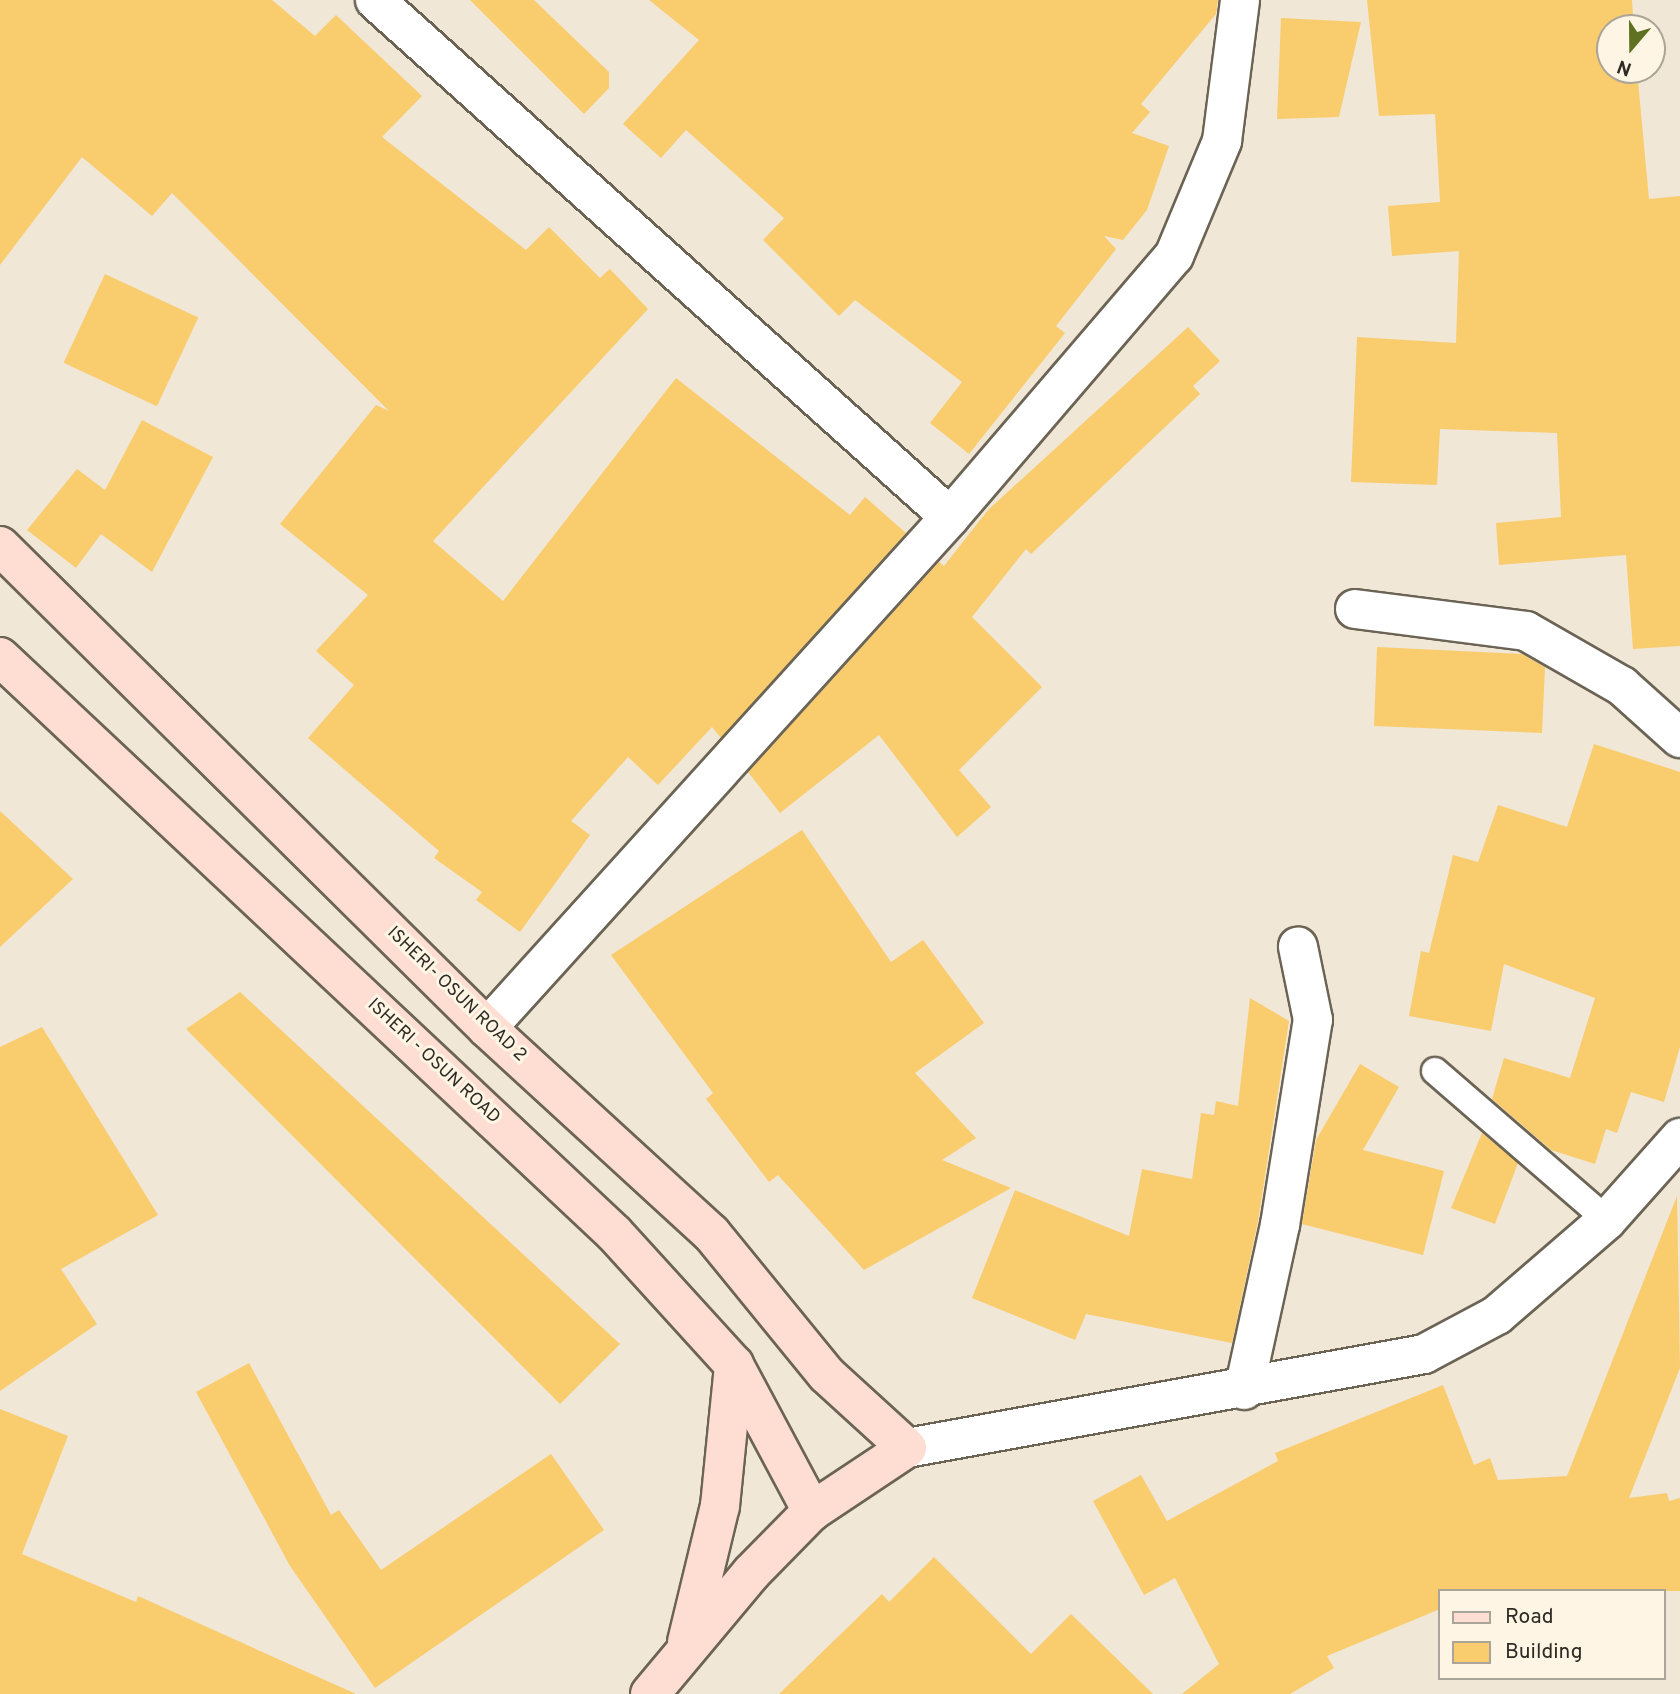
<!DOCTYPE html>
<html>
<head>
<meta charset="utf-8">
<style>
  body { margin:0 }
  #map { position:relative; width:1680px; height:1694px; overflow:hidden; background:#f0e7d6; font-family:Overpass,sans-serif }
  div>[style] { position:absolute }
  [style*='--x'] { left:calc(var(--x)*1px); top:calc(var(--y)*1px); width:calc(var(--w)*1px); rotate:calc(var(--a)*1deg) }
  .building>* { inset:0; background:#f9cc6e; transform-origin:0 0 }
  .roads { filter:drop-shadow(2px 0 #6b6455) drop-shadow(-2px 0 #6b6455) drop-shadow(0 2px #6b6455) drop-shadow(0 -2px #6b6455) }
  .service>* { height:26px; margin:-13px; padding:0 13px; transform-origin:13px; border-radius:13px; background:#fff }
  .minor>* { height:38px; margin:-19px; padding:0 19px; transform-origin:19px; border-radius:19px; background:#fff }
  .tertiary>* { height:38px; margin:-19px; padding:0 19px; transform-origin:19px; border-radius:19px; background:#fff }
  .secondary>* { height:38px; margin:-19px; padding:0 19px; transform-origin:19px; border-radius:19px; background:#feddd2 }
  span { translate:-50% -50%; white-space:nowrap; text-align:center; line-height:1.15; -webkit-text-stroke:6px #fef5e4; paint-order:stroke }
  .street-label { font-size:18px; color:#2e2b25 }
  .legend { position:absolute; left:1438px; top:1589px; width:228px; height:91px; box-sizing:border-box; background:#fef5e4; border:2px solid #aba498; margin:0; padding:9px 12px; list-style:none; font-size:21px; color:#2e2b25 }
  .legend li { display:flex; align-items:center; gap:14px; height:35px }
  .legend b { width:35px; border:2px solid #aba498 }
  .north { position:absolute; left:1596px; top:14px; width:70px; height:70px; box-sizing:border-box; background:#fef5e4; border:2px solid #aba498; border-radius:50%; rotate:200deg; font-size:19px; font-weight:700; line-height:28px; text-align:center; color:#2e2b25 }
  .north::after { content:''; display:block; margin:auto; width:24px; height:32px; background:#5f7221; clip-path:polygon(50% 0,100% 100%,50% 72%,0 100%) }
</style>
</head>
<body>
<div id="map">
  <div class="building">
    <div style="clip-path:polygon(0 0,272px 0,315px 36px,336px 15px,422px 96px,382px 137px,526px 250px,549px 227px,600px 278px,610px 269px,648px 309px,433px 541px,503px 601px,676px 378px,850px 515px,865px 497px,906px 533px,721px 738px,712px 727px,658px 785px,628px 757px,571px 821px,590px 835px,520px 932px,476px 900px,482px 892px,434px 858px,439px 851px,308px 738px,354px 685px,316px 651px,368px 595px,280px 524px,376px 405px,389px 411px,172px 193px,152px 216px,82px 157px,0 265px)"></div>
    <div style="clip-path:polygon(470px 0,534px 0,609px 72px,609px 88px,584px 114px)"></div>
    <div style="clip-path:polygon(649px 0,1218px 0,1216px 14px,1141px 104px,1150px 112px,1132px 133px,1169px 146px,1147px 210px,1123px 240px,1104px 236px,1116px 249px,1056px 326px,1065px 333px,969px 454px,930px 423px,962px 382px,855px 300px,839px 316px,763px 240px,784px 218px,686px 130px,661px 158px,623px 124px,699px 40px)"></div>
    <div style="clip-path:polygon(1367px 0,1632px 0,1634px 28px,1610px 28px,1610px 70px,1637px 70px,1649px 199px,1680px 196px,1680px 646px,1633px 649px,1626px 555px,1499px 565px,1496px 523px,1561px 517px,1557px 433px,1440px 429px,1437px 485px,1351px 482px,1357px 337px,1456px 343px,1459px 251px,1392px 256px,1388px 206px,1440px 202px,1435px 114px,1379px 116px)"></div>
    <div style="clip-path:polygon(1281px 18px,1361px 22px,1339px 117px,1277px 119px)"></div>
    <div style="left:105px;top:274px;width:103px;height:98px;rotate:25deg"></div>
    <div style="clip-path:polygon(1188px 327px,1220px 361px,1193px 386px,1200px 394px,1031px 554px,1026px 549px,972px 617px,1042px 687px,959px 770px,991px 807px,957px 837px,879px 735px,780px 813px,748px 772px,939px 562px,944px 566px,988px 510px)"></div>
    <div style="clip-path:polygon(142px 420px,213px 457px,152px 572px,101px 534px,76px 568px,27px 530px,77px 469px,105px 490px)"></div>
    <div style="clip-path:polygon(1377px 647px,1522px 654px,1545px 667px,1542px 733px,1374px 726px)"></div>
    <div style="clip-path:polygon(1594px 744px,1680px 772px,1680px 1047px,1664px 1102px,1631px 1092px,1617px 1133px,1606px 1129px,1595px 1164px,1551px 1150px,1492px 1099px,1504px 1058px,1570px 1078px,1595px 998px,1504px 964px,1491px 1031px,1409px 1016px,1421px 951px,1429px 953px,1453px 855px,1478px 862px,1498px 805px,1567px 827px)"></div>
    <div style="clip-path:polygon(0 811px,73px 879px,0 947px)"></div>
    <div style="clip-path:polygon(802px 830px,891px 962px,923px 940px,984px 1023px,915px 1073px,976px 1138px,942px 1160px,1011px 1188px,864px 1270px,778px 1175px,769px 1182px,706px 1099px,713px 1093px,611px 955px)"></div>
    <div style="clip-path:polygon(240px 992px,620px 1344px,560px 1404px,186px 1029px)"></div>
    <div style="clip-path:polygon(1250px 998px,1289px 1021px,1258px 1221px,1232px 1343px,1086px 1314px,1075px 1340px,972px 1298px,1015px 1190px,1129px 1236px,1142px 1169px,1192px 1179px,1201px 1113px,1214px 1115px,1216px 1101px,1238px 1106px)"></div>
    <div style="clip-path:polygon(42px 1027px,158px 1215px,61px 1269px,97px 1324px,0 1391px,0 1047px)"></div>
    <div style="clip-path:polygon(1360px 1064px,1399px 1087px,1363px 1150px,1444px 1171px,1423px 1255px,1302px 1224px,1316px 1140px)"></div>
    <div style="clip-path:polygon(1482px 1133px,1518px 1163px,1495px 1224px,1451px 1208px)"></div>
    <div style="clip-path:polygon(1677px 1196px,1680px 1368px,1629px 1498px,1667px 1493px,1669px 1501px,1680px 1498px,1680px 1591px,1440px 1591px,1440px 1609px,1327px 1656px,1334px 1668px,1290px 1694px,1182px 1694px,1219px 1664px,1175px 1578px,1144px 1595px,1093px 1501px,1141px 1475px,1167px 1521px,1278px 1461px,1275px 1453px,1443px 1385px,1474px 1465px,1490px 1458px,1498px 1480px,1567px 1476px)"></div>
    <div style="clip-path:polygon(249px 1363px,331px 1515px,339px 1510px,381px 1570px,551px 1454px,604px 1530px,375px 1688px,290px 1566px,196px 1392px)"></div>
    <div style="clip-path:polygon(0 1409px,68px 1436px,22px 1554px,136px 1602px,138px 1596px,356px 1694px,0 1694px)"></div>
    <div style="clip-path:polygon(934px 1557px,1031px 1654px,1071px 1614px,1153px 1694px,779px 1694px,882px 1594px,889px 1602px)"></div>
  </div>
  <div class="roads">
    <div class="service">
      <div style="--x:1435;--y:1071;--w:228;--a:40.9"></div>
    </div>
    <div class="minor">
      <div style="--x:375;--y:0;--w:773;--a:41.96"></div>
      <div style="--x:1355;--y:609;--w:172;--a:7.3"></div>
      <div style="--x:1526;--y:631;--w:111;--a:29.8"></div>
      <div style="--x:1622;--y:686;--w:78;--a:41.9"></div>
      <div style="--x:487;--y:1028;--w:690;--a:-47.82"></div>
      <div style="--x:950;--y:517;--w:344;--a:-49.4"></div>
      <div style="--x:1174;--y:256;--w:125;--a:-67.3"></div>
      <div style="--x:1222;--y:141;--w:142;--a:-82.7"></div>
      <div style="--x:1244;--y:1390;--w:169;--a:-77.7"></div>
      <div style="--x:1280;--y:1225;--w:208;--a:-80.9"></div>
      <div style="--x:1313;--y:1020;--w:75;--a:-101.6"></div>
    </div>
    <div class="tertiary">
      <div style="--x:907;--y:1448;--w:525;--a:-10.3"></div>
      <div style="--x:1424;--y:1354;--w:83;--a:-28.1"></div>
      <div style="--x:1497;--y:1315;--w:145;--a:-40.8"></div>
      <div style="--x:1607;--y:1220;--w:110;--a:-48.3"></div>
    </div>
    <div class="secondary">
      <div style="--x:0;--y:546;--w:685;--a:44.7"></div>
      <div style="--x:487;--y:1028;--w:304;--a:42.5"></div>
      <div style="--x:711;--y:1233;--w:183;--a:50.8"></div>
      <div style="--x:827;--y:1375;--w:108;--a:42.4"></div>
      <div style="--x:907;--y:1448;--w:114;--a:146.4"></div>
      <div style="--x:812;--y:1511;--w:86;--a:134.5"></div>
      <div style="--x:752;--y:1572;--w:159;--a:129.9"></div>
      <div style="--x:0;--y:657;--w:842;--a:43.17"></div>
      <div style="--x:614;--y:1233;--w:178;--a:47.7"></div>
      <div style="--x:734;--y:1365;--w:166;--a:61.9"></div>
      <div style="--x:687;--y:1642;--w:140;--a:-76.4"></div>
      <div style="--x:720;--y:1506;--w:142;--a:-84.3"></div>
    </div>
  </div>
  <div class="street-label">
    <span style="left:456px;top:995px;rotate:44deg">ISHERI- OSUN ROAD 2</span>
    <span style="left:433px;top:1062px;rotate:43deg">ISHERI - OSUN ROAD</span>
  </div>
  <ul class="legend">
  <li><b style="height:9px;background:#feddd2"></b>Road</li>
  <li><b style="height:19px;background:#f9cc6e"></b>Building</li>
  </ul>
  <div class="north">N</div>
</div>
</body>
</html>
